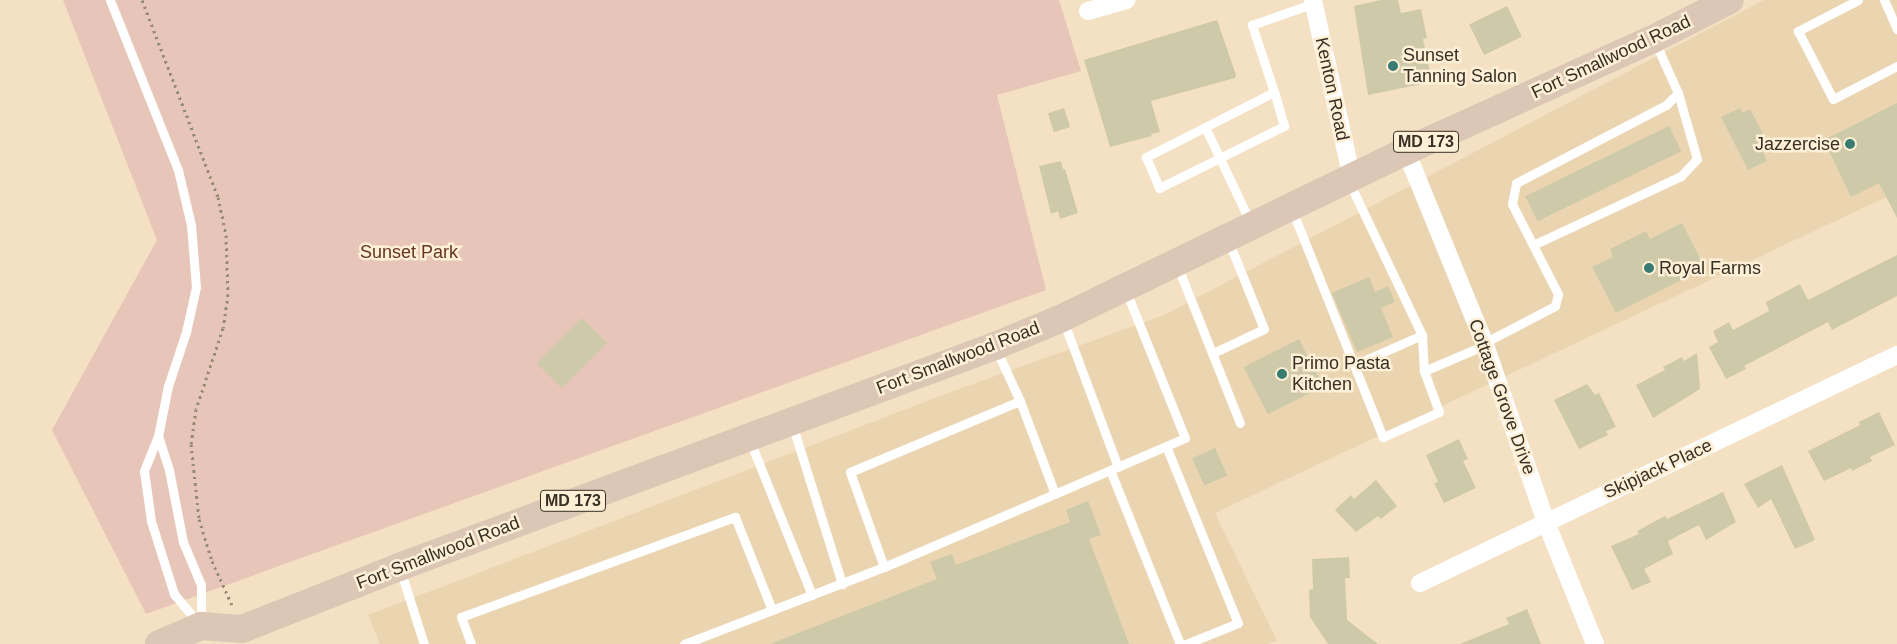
<!DOCTYPE html>
<html>
<head>
<meta charset="utf-8">
<style>
  body { margin:0 }
  #map { position:relative; width:1897px; height:644px; overflow:hidden; background:#f4e1c3; font-family:Helvetica,sans-serif }
  div>[style] { position:absolute }
  [style*='--x'] { left:calc(var(--x)*1px); top:calc(var(--y)*1px); width:calc(var(--w)*1px); rotate:calc(var(--a)*1deg) }
  .built>* { inset:0; background:#ebd5b1 }
  .green>* { inset:0; background:#e8c5b9 }
  .building>* { inset:0; background:#cec9a8; transform-origin:0 0 }
  .path>* { height:3px; margin-top:-1.5px; transform-origin:0; background:repeating-linear-gradient(90deg,#978a75 0 2.5px,transparent 0 6.5px) }
  .lane>* { height:9px; margin:-4.5px; padding:0 4.5px; transform-origin:4.5px; border-radius:4.5px; background:#fff }
  .street>* { height:18px; margin:-9px; padding:0 9px; transform-origin:9px; border-radius:9px; background:#fff }
  .primary>* { height:28px; margin:-14px; padding:0 14px; transform-origin:14px; border-radius:14px; background:#dcc6b5 }
  .dots>* { width:14px; height:14px; translate:-50% -50%; box-sizing:border-box; border:2px solid #feefd7; border-radius:50% }
  span { translate:-50% -50%; white-space:nowrap; text-align:center; line-height:1.15; -webkit-text-stroke:5px #feefd7; paint-order:stroke }
  .shield-label span { padding:1px 4px; background:#feefd7; border:1px solid; border-radius:4px; -webkit-text-stroke-width:0 }
  .shield-label { font-size:16px; color:#373024; font-weight:700 }
  .poi-label { font-size:18px; color:#373024 }
  .left { translate:0 -50%; text-align:left }
  .right { translate:-100% -50%; text-align:right }
  .street-label { font-size:18px; color:#373024 }
  .park-label { font-size:18px; color:#663422 }
</style>
</head>
<body>
<div id="map">
  <div class="built">
    <div style="clip-path:polygon(1764px 0,1897px 0,1897px 192px,1215px 513px,1277px 641px,1268px 644px,380px 644px,368px 615px,948px 393px,1164px 315px)"></div>
  </div>
  <div class="green">
    <div style="clip-path:polygon(63px 0,1059px 0,1081px 71px,997px 95px,1046px 290px,146px 614px,52px 430px,157px 240px)"></div>
  </div>
  <div class="building">
    <div style="clip-path:polygon(1381px 0,1398px 0,1401px 13px,1421px 9px,1427px 38px,1423px 39px,1432px 82px,1368px 95px,1354px 6px)"></div>
    <div style="left:1507px;top:6px;width:34px;height:42px;rotate:64deg"></div>
    <div style="clip-path:polygon(1217px 20px,1236px 75px,1235px 78px,1151px 101px,1160px 132px,1151px 134px,1152px 136px,1110px 147px,1084px 60px)"></div>
    <div style="clip-path:polygon(1897px 103px,1897px 218px,1879px 183px,1851px 197px,1824px 140px)"></div>
    <div style="left:1064px;top:108px;width:20px;height:17px;rotate:72deg"></div>
    <div style="clip-path:polygon(1740px 108px,1743px 113px,1750px 109px,1763px 134px,1756px 138px,1767px 161px,1748px 170px,1721px 117px)"></div>
    <div style="left:1669px;top:126px;width:28px;height:160px;rotate:64deg"></div>
    <div style="clip-path:polygon(1061px 161px,1063px 169px,1065px 169px,1078px 213px,1060px 219px,1058px 211px,1051px 214px,1039px 166px)"></div>
    <div style="clip-path:polygon(1682px 223px,1705px 268px,1616px 313px,1592px 267px,1613px 257px,1610px 249px,1646px 231px,1650px 239px)"></div>
    <div style="clip-path:polygon(1897px 255px,1897px 296px,1832px 330px,1828px 322px,1744px 366px,1746px 369px,1726px 379px,1709px 347px,1718px 342px,1713px 331px,1729px 322px,1733px 330px,1752px 320px,1769px 311px,1766px 302px,1800px 284px,1808px 300px)"></div>
    <div style="clip-path:polygon(1369px 277px,1375px 292px,1388px 286px,1395px 302px,1381px 308px,1393px 337px,1357px 352px,1332px 293px)"></div>
    <div style="left:582px;top:318px;width:35px;height:64px;rotate:45deg"></div>
    <div style="left:1299px;top:339px;width:53px;height:62px;rotate:63deg"></div>
    <div style="clip-path:polygon(1697px 353px,1700px 389px,1653px 418px,1636px 385px,1665px 370px,1663px 367px,1682px 357px,1684px 361px)"></div>
    <div style="clip-path:polygon(1587px 384px,1595px 395px,1599px 393px,1616px 427px,1606px 431px,1608px 435px,1579px 449px,1554px 400px)"></div>
    <div style="clip-path:polygon(1879px 412px,1895px 445px,1870px 457px,1872px 461px,1852px 471px,1851px 468px,1824px 481px,1808px 451px,1860px 425px,1859px 422px)"></div>
    <div style="clip-path:polygon(1459px 439px,1468px 459px,1463px 461px,1476px 488px,1444px 503px,1434px 483px,1438px 482px,1426px 455px)"></div>
    <div style="left:1215px;top:448px;width:30px;height:25px;rotate:66deg"></div>
    <div style="clip-path:polygon(1782px 465px,1815px 540px,1795px 549px,1771px 499px,1758px 508px,1744px 484px)"></div>
    <div style="clip-path:polygon(1376px 480px,1397px 506px,1381px 519px,1378px 516px,1356px 532px,1335px 510px,1351px 495px,1354px 499px)"></div>
    <div style="clip-path:polygon(1723px 492px,1736px 522px,1706px 540px,1699px 525px,1668px 541px,1673px 554px,1644px 569px,1651px 582px,1632px 590px,1611px 546px,1639px 534px,1637px 531px,1665px 516px,1667px 519px)"></div>
    <div style="clip-path:polygon(1088px 501px,1101px 535px,1089px 539px,1129px 644px,770px 644px,937px 579px,930px 562px,952px 554px,956px 565px,1070px 522px,1066px 510px)"></div>
    <div style="clip-path:polygon(1349px 557px,1350px 578px,1345px 578px,1347px 620px,1378px 644px,1328px 644px,1310px 617px,1309px 590px,1313px 589px,1312px 559px)"></div>
    <div style="clip-path:polygon(1527px 609px,1541px 644px,1460px 644px,1509px 624px,1506px 618px)"></div>
  </div>
  <div class="path">
    <div style="--x:142;--y:0;--w:211;--a:68.9"></div>
    <div style="--x:218;--y:197;--w:39;--a:78"></div>
    <div style="--x:226;--y:235;--w:59;--a:88.1"></div>
    <div style="--x:228;--y:294;--w:34;--a:98"></div>
    <div style="--x:223;--y:328;--w:85;--a:108.4"></div>
    <div style="--x:196;--y:409;--w:35;--a:98"></div>
    <div style="--x:191;--y:444;--w:75;--a:83.9"></div>
    <div style="--x:199;--y:519;--w:44;--a:72.8"></div>
    <div style="--x:212;--y:561;--w:48;--a:65.6"></div>
  </div>
  <div class="lane">
    <div style="--x:110;--y:0;--w:183;--a:68.2"></div>
    <div style="--x:178;--y:170;--w:57;--a:76.7"></div>
    <div style="--x:191;--y:225;--w:62;--a:85.4"></div>
    <div style="--x:196;--y:287;--w:46;--a:102.5"></div>
    <div style="--x:186;--y:332;--w:57;--a:108.4"></div>
    <div style="--x:168;--y:386;--w:51;--a:101.3"></div>
    <div style="--x:158;--y:436;--w:38;--a:112"></div>
    <div style="--x:144;--y:471;--w:50;--a:82"></div>
    <div style="--x:151;--y:521;--w:77;--a:72.5"></div>
    <div style="--x:174;--y:594;--w:39;--a:50"></div>
    <div style="--x:1858;--y:0;--w:68;--a:152.7"></div>
    <div style="--x:1798;--y:31;--w:76;--a:62.8"></div>
    <div style="--x:1833;--y:99;--w:72;--a:-27.3"></div>
    <div style="--x:1884;--y:0;--w:32;--a:66"></div>
    <div style="--x:1274;--y:92;--w:144;--a:153.1"></div>
    <div style="--x:1146;--y:157;--w:34;--a:67"></div>
    <div style="--x:1159;--y:188;--w:140;--a:-26.4"></div>
    <div style="--x:1284;--y:126;--w:35;--a:-106"></div>
    <div style="--x:1274;--y:92;--w:71;--a:-108.2"></div>
    <div style="--x:1252;--y:25;--w:66;--a:-19.5"></div>
    <div style="--x:1205;--y:127;--w:107;--a:64.6"></div>
    <div style="--x:1349;--y:182;--w:170;--a:64.5"></div>
    <div style="--x:1422;--y:335;--w:36;--a:87"></div>
    <div style="--x:1292;--y:210;--w:245;--a:68.2"></div>
    <div style="--x:1383;--y:437;--w:61;--a:-24.1"></div>
    <div style="--x:1439;--y:412;--w:44;--a:-110.1"></div>
    <div style="--x:1424;--y:371;--w:66;--a:-23.1"></div>
    <div style="--x:1533;--y:245;--w:163;--a:-25"></div>
    <div style="--x:1681;--y:176;--w:23;--a:-47"></div>
    <div style="--x:1697;--y:159;--w:69;--a:-106.1"></div>
    <div style="--x:1177;--y:265;--w:170;--a:68.3"></div>
    <div style="--x:1063;--y:320;--w:157;--a:69.5"></div>
    <div style="--x:1484;--y:343;--w:80;--a:-27.5"></div>
    <div style="--x:1555;--y:306;--w:12;--a:-76"></div>
    <div style="--x:1558;--y:294;--w:101;--a:-117.1"></div>
    <div style="--x:1512;--y:204;--w:21;--a:-79"></div>
    <div style="--x:1516;--y:183;--w:169;--a:-27.5"></div>
    <div style="--x:1666;--y:105;--w:17;--a:-45"></div>
    <div style="--x:1678;--y:93;--w:56;--a:-114.3"></div>
    <div style="--x:996;--y:349;--w:57;--a:65.2"></div>
    <div style="--x:1020;--y:401;--w:99;--a:69.4"></div>
    <div style="--x:1213;--y:353;--w:56;--a:-25.2"></div>
    <div style="--x:1264;--y:329;--w:96;--a:-112"></div>
    <div style="--x:1354;--y:365;--w:74;--a:-23.8"></div>
    <div style="--x:792;--y:424;--w:168;--a:72.6"></div>
    <div style="--x:158;--y:436;--w:36;--a:72"></div>
    <div style="--x:169;--y:470;--w:73;--a:79"></div>
    <div style="--x:183;--y:542;--w:47;--a:67.3"></div>
    <div style="--x:201;--y:585;--w:39;--a:90"></div>
    <div style="--x:750;--y:441;--w:166;--a:68.1"></div>
    <div style="--x:1166;--y:446;--w:191;--a:67.9"></div>
    <div style="--x:1238;--y:623;--w:56;--a:158"></div>
    <div style="--x:1110;--y:470;--w:188;--a:68.1"></div>
    <div style="--x:884;--y:567;--w:101;--a:-109.7"></div>
    <div style="--x:850;--y:472;--w:184;--a:-22.7"></div>
    <div style="--x:400;--y:569;--w:79;--a:72.3"></div>
    <div style="--x:471;--y:644;--w:29;--a:-110"></div>
    <div style="--x:461;--y:617;--w:292;--a:-20.1"></div>
    <div style="--x:735;--y:517;--w:100;--a:68.3"></div>
    <div style="--x:684;--y:644;--w:214;--a:-21.1"></div>
    <div style="--x:884;--y:567;--w:327;--a:-23.2"></div>
    <div style="--x:1185;--y:438;--w:158;--a:-111.9"></div>
  </div>
  <div class="street">
    <div style="--x:1313;--y:0;--w:183;--a:77.7"></div>
    <div style="--x:1088;--y:11;--w:40;--a:-16"></div>
    <div style="--x:1406;--y:151;--w:209;--a:67.8"></div>
    <div style="--x:1485;--y:345;--w:187;--a:71"></div>
    <div style="--x:1546;--y:522;--w:131;--a:68.1"></div>
    <div style="--x:1420;--y:583;--w:529;--a:-25.55"></div>
  </div>
  <div class="primary">
    <div style="--x:159;--y:644;--w:46;--a:-23.2"></div>
    <div style="--x:201;--y:626;--w:41;--a:4.2"></div>
    <div style="--x:242;--y:629;--w:169;--a:-21.5"></div>
    <div style="--x:399;--y:567;--w:636;--a:-20.35"></div>
    <div style="--x:995;--y:346;--w:73;--a:-22.7"></div>
    <div style="--x:1062;--y:318;--w:382;--a:-25.9"></div>
    <div style="--x:1406;--y:151;--w:271;--a:-24.4"></div>
    <div style="--x:1653;--y:39;--w:86;--a:-26.9"></div>
  </div>
  <div class="dots">
    <div style="left:1393px;top:66px;background:#387c71"></div>
    <div style="left:1850px;top:144px;background:#387c71"></div>
    <div style="left:1649px;top:268px;background:#387c71"></div>
    <div style="left:1282px;top:374px;background:#387c71"></div>
  </div>
  <div class="shield-label">
    <span style="left:1426px;top:142px">MD 173</span>
    <span style="left:573px;top:501px">MD 173</span>
  </div>
  <div class="poi-label">
    <span class="left" style="left:1403px;top:66px">Sunset<br>Tanning Salon</span>
    <span class="right" style="left:1840px;top:144px">Jazzercise</span>
    <span class="left" style="left:1659px;top:268px">Royal Farms</span>
    <span class="left" style="left:1292px;top:374px">Primo Pasta<br>Kitchen</span>
  </div>
  <div class="street-label">
    <span style="left:1611px;top:57px;rotate:-25deg">Fort Smallwood Road</span>
    <span style="left:1332px;top:89px;rotate:78deg">Kenton Road</span>
    <span style="left:958px;top:358px;rotate:-21deg">Fort Smallwood Road</span>
    <span style="left:1502px;top:397px;rotate:70deg">Cottage Grove Drive</span>
    <span style="left:1658px;top:469px;rotate:-25deg">Skipjack Place</span>
    <span style="left:438px;top:553px;rotate:-21deg">Fort Smallwood Road</span>
  </div>
  <div class="park-label">
    <span style="left:409px;top:252px">Sunset Park</span>
  </div>
</div>
</body>
</html>
